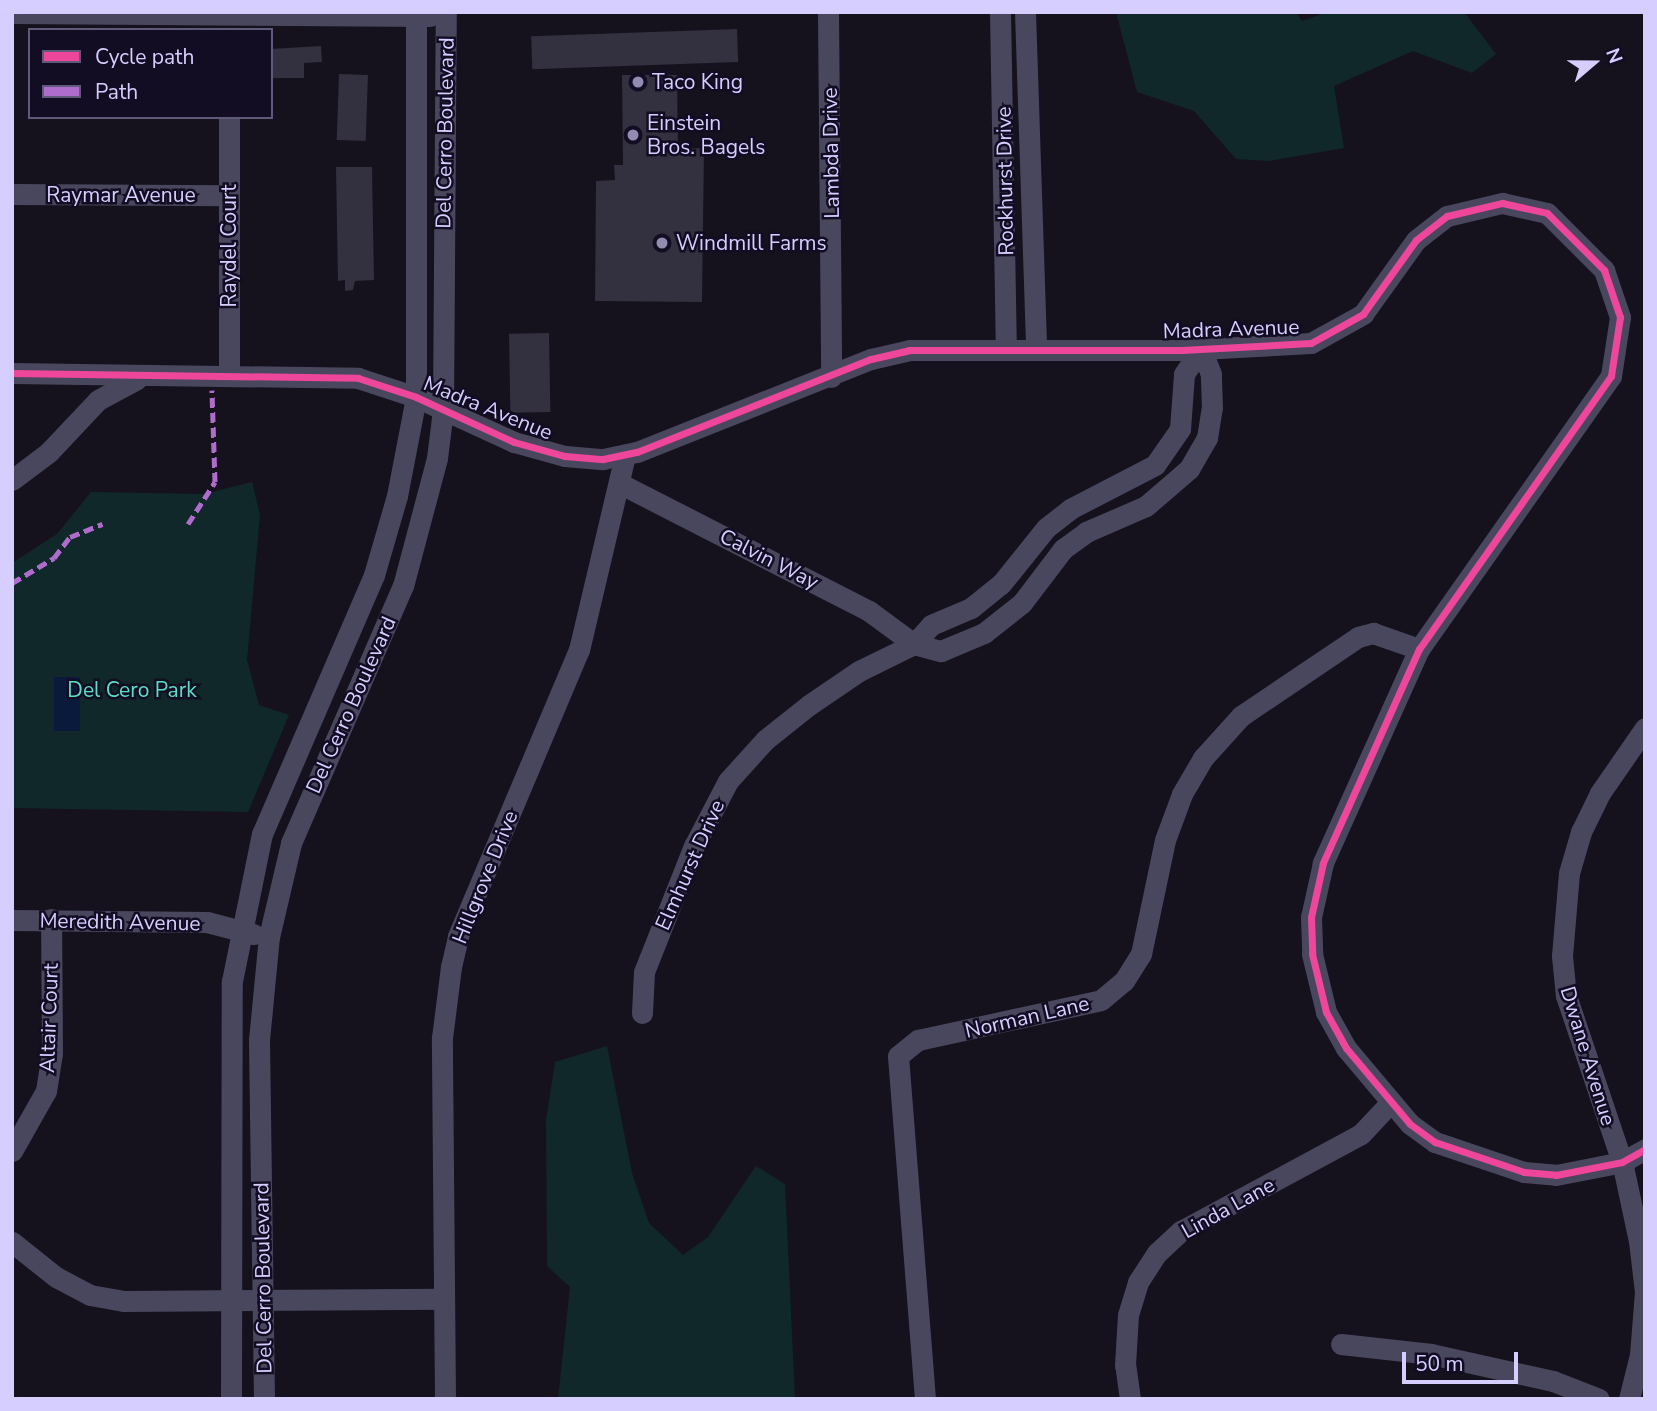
<!DOCTYPE html>
<html>
<head>
<meta charset="utf-8">
<style>
  body { margin:0 }
  #map { position:relative; width:1657px; height:1411px; overflow:hidden; background:#15121d; font-family:"Nunito Sans",sans-serif }
  div>[style] { position:absolute }
  [style*='--x'] { left:calc(var(--x)*1px); top:calc(var(--y)*1px); width:calc(var(--w)*1px); rotate:calc(var(--a)*1deg) }
  .green>* { inset:0; background:#11282a }
  .water>* { inset:0; background:#0a1a3d; transform-origin:0 0 }
  .building>* { inset:0; background:#33303f; transform-origin:0 0 }
  .minor>* { height:21px; margin:-10.5px; padding:0 10.5px; transform-origin:10.5px; border-radius:10.5px; background:#49475e }
  .quiet>* { height:5px; margin-top:-2.5px; transform-origin:0; background:repeating-linear-gradient(90deg,#b06ccc 0 10px,transparent 0 15px) }
  .cycleway>* { height:7px; margin:-3.5px; padding:0 3.5px; transform-origin:3.5px; border-radius:3.5px; background:#ed469a }
  .dots>* { width:19px; height:19px; translate:-50% -50%; box-sizing:border-box; border:4px solid #120d22; border-radius:50% }
  span { translate:-50% -50%; white-space:nowrap; text-align:center; line-height:1.15; -webkit-text-stroke:5px #120d22; paint-order:stroke }
  .poi-label { font-size:21px; color:#d6ceff }
  .left { translate:0 -50%; text-align:left }
  .street-label { font-size:21px; color:#d6ceff }
  .park-label { font-size:21px; color:#59e0c4 }
  .frame { position:absolute; inset:0; border:14px solid #d6ceff; pointer-events:none }
  .legend { position:absolute; left:28px; top:28px; width:245px; height:91px; box-sizing:border-box; background:#120d22; border:2px solid #605a7a; margin:0; padding:9px 12px; list-style:none; font-size:21px; color:#d6ceff }
  .legend li { display:flex; align-items:center; gap:14px; height:35px }
  .legend b { width:35px; border:2px solid #605a7a }
  .north { position:absolute; left:1559px; top:28px; width:70px; height:70px; -webkit-text-stroke:5px #120d22; paint-order:stroke; rotate:70deg; font-size:19px; font-weight:700; line-height:28px; text-align:center; color:#d6ceff }
  .north::after { content:''; display:block; margin:auto; width:24px; height:32px; background:#d6ceff; clip-path:polygon(50% 0,100% 100%,50% 72%,0 100%) }
  .scale { position:absolute; left:1402px; top:1352px; width:116px; height:32px; box-sizing:border-box; border:4px solid #d6ceff; border-top:0; padding-left:9px; font-size:21px; line-height:24px; white-space:nowrap; color:#d6ceff; -webkit-text-stroke:5px #120d22; paint-order:stroke }
</style>
</head>
<body>
<div id="map">
  <div class="green">
    <div style="clip-path:polygon(1116px 12px,1296px 12px,1302px 21px,1328px 12px,1464px 12px,1496px 54px,1472px 73px,1413px 51px,1334px 86px,1344px 148px,1269px 161px,1236px 159px,1194px 111px,1137px 92px)"></div>
    <div style="clip-path:polygon(252px 482px,260px 515px,247px 660px,259px 705px,289px 715px,248px 812px,12px 808px,12px 563px,57px 534px,91px 492px,204px 494px)"></div>
    <div style="clip-path:polygon(607px 1046px,632px 1173px,649px 1223px,683px 1255px,708px 1237px,756px 1166px,785px 1184px,795px 1399px,558px 1399px,570px 1287px,547px 1266px,546px 1120px,555px 1062px)"></div>
  </div>
  <div class="water">
    <div style="left:54px;top:677px;width:26px;height:54px"></div>
  </div>
  <div class="building">
    <div style="left:737px;top:29px;width:33px;height:206px;rotate:88deg"></div>
    <div style="clip-path:polygon(321px 46px,322px 62px,304px 63px,304px 78px,271px 78px,271px 49px)"></div>
    <div style="left:339px;top:74px;width:29px;height:66px;rotate:2deg"></div>
    <div style="clip-path:polygon(622px 75px,677px 75px,678px 149px,704px 148px,702px 302px,595px 301px,596px 181px,615px 180px,614px 165px,623px 165px)"></div>
    <div style="clip-path:polygon(336px 167px,372px 167px,374px 280px,355px 281px,353px 290px,345px 291px,345px 280px,338px 281px)"></div>
    <div style="left:549px;top:333px;width:79px;height:40px;rotate:89deg"></div>
  </div>
  <div class="minor">
    <div style="--x:828;--y:12;--w:365;--a:89.5"></div>
    <div style="--x:1000;--y:12;--w:337;--a:89"></div>
    <div style="--x:1025;--y:12;--w:336;--a:88.1"></div>
    <div style="--x:12;--y:13;--w:418;--a:0.4"></div>
    <div style="--x:12;--y:194;--w:217;--a:0.3"></div>
    <div style="--x:12;--y:373;--w:346;--a:0.8"></div>
    <div style="--x:358;--y:378;--w:61;--a:18.1"></div>
    <div style="--x:416;--y:397;--w:108;--a:24.7"></div>
    <div style="--x:514;--y:442;--w:53;--a:15.4"></div>
    <div style="--x:565;--y:456;--w:38;--a:5"></div>
    <div style="--x:603;--y:459;--w:35;--a:-12"></div>
    <div style="--x:637;--y:452;--w:252;--a:-21.7"></div>
    <div style="--x:871;--y:359;--w:39;--a:-13"></div>
    <div style="--x:909;--y:350;--w:273;--a:0"></div>
    <div style="--x:1182;--y:350;--w:129;--a:-3.1"></div>
    <div style="--x:1311;--y:343;--w:60;--a:-29.1"></div>
    <div style="--x:1363;--y:314;--w:91;--a:-54.4"></div>
    <div style="--x:1416;--y:240;--w:39;--a:-38"></div>
    <div style="--x:1447;--y:216;--w:57;--a:-13.3"></div>
    <div style="--x:1502;--y:203;--w:46;--a:12.5"></div>
    <div style="--x:1547;--y:213;--w:81;--a:45"></div>
    <div style="--x:1604;--y:270;--w:50;--a:71.2"></div>
    <div style="--x:1620;--y:317;--w:60;--a:98.7"></div>
    <div style="--x:1611;--y:376;--w:334;--a:125.1"></div>
    <div style="--x:1419;--y:649;--w:235;--a:114.2"></div>
    <div style="--x:1323;--y:863;--w:55;--a:102.5"></div>
    <div style="--x:1311;--y:917;--w:37;--a:88"></div>
    <div style="--x:1312;--y:954;--w:60;--a:76.4"></div>
    <div style="--x:1326;--y:1012;--w:41;--a:60.9"></div>
    <div style="--x:1346;--y:1048;--w:99;--a:49.9"></div>
    <div style="--x:1410;--y:1124;--w:31;--a:36"></div>
    <div style="--x:1435;--y:1142;--w:94;--a:18.6"></div>
    <div style="--x:1524;--y:1172;--w:32;--a:5"></div>
    <div style="--x:1556;--y:1175;--w:67;--a:-11.1"></div>
    <div style="--x:1622;--y:1162;--w:26;--a:-29"></div>
    <div style="--x:229;--y:374;--w:257;--a:-90"></div>
    <div style="--x:12;--y:480;--w:46;--a:-37.1"></div>
    <div style="--x:49;--y:452;--w:71;--a:-46.7"></div>
    <div style="--x:98;--y:400;--w:44;--a:-28.3"></div>
    <div style="--x:619;--y:483;--w:281;--a:27.1"></div>
    <div style="--x:869;--y:611;--w:56;--a:36.3"></div>
    <div style="--x:914;--y:644;--w:28;--a:15"></div>
    <div style="--x:941;--y:651;--w:47;--a:-22.7"></div>
    <div style="--x:984;--y:633;--w:48;--a:-38.3"></div>
    <div style="--x:1022;--y:603;--w:68;--a:-52.8"></div>
    <div style="--x:1063;--y:549;--w:29;--a:-36"></div>
    <div style="--x:1086;--y:532;--w:65;--a:-23.4"></div>
    <div style="--x:1146;--y:506;--w:57;--a:-40.7"></div>
    <div style="--x:1189;--y:469;--w:36;--a:-60"></div>
    <div style="--x:1207;--y:438;--w:30;--a:-81"></div>
    <div style="--x:1212;--y:408;--w:34;--a:-92"></div>
    <div style="--x:1211;--y:374;--w:27;--a:-112"></div>
    <div style="--x:12;--y:920;--w:195;--a:0.6"></div>
    <div style="--x:207;--y:922;--w:48;--a:14.6"></div>
    <div style="--x:642;--y:1013;--w:41;--a:-87.2"></div>
    <div style="--x:644;--y:972;--w:136;--a:-68.4"></div>
    <div style="--x:694;--y:846;--w:73;--a:-62.4"></div>
    <div style="--x:728;--y:781;--w:55;--a:-47.9"></div>
    <div style="--x:765;--y:740;--w:56;--a:-38.5"></div>
    <div style="--x:809;--y:705;--w:60;--a:-34.2"></div>
    <div style="--x:859;--y:671;--w:61;--a:-26.1"></div>
    <div style="--x:914;--y:644;--w:25;--a:-48"></div>
    <div style="--x:931;--y:625;--w:43;--a:-23"></div>
    <div style="--x:971;--y:608;--w:38;--a:-39"></div>
    <div style="--x:1001;--y:584;--w:72;--a:-51.2"></div>
    <div style="--x:1046;--y:528;--w:31;--a:-38"></div>
    <div style="--x:1070;--y:509;--w:96;--a:-27.4"></div>
    <div style="--x:1155;--y:465;--w:44;--a:-55.2"></div>
    <div style="--x:1180;--y:429;--w:55;--a:-85.8"></div>
    <div style="--x:1184;--y:374;--w:30;--a:-56"></div>
    <div style="--x:12;--y:1151;--w:69;--a:-60.5"></div>
    <div style="--x:46;--y:1091;--w:37;--a:-81"></div>
    <div style="--x:52;--y:1054;--w:135;--a:-90.4"></div>
    <div style="--x:12;--y:1242;--w:56;--a:38.5"></div>
    <div style="--x:56;--y:1277;--w:38;--a:28"></div>
    <div style="--x:90;--y:1295;--w:35;--a:10"></div>
    <div style="--x:124;--y:1301;--w:320;--a:-0.4"></div>
    <div style="--x:1341;--y:1344;--w:91;--a:6.3"></div>
    <div style="--x:1431;--y:1354;--w:125;--a:12.5"></div>
    <div style="--x:1553;--y:1381;--w:49;--a:21.4"></div>
    <div style="--x:231;--y:1399;--w:418;--a:-89.9"></div>
    <div style="--x:232;--y:981;--w:150;--a:-78.5"></div>
    <div style="--x:262;--y:834;--w:282;--a:-66.6"></div>
    <div style="--x:374;--y:575;--w:82;--a:-73.8"></div>
    <div style="--x:397;--y:496;--w:101;--a:-79.1"></div>
    <div style="--x:416;--y:397;--w:385;--a:-90"></div>
    <div style="--x:264;--y:1399;--w:359;--a:-90.8"></div>
    <div style="--x:259;--y:1040;--w:103;--a:-84.5"></div>
    <div style="--x:269;--y:937;--w:97;--a:-76.8"></div>
    <div style="--x:291;--y:843;--w:280;--a:-66.5"></div>
    <div style="--x:403;--y:586;--w:132;--a:-75.1"></div>
    <div style="--x:437;--y:458;--w:48;--a:-82.9"></div>
    <div style="--x:443;--y:410;--w:398;--a:-89.6"></div>
    <div style="--x:445;--y:1399;--w:361;--a:-90.5"></div>
    <div style="--x:442;--y:1038;--w:72;--a:-82.8"></div>
    <div style="--x:451;--y:967;--w:32;--a:-77"></div>
    <div style="--x:458;--y:936;--w:311;--a:-67.1"></div>
    <div style="--x:579;--y:650;--w:199;--a:-76.7"></div>
    <div style="--x:925;--y:1399;--w:344;--a:-94.5"></div>
    <div style="--x:898;--y:1056;--w:26;--a:-39"></div>
    <div style="--x:918;--y:1040;--w:187;--a:-12.3"></div>
    <div style="--x:1101;--y:1000;--w:30;--a:-40"></div>
    <div style="--x:1124;--y:981;--w:32;--a:-58"></div>
    <div style="--x:1141;--y:954;--w:116;--a:-78.1"></div>
    <div style="--x:1165;--y:840;--w:49;--a:-69.7"></div>
    <div style="--x:1182;--y:794;--w:42;--a:-59.7"></div>
    <div style="--x:1203;--y:758;--w:57;--a:-47.9"></div>
    <div style="--x:1241;--y:716;--w:141;--a:-34"></div>
    <div style="--x:1358;--y:637;--w:16;--a:-15"></div>
    <div style="--x:1373;--y:633;--w:49;--a:19.2"></div>
    <div style="--x:1130;--y:1399;--w:34;--a:-98"></div>
    <div style="--x:1125;--y:1365;--w:50;--a:-86.6"></div>
    <div style="--x:1128;--y:1315;--w:34;--a:-73"></div>
    <div style="--x:1138;--y:1282;--w:35;--a:-57"></div>
    <div style="--x:1157;--y:1253;--w:33;--a:-43"></div>
    <div style="--x:1181;--y:1231;--w:204;--a:-28.3"></div>
    <div style="--x:1361;--y:1134;--w:44;--a:-46.8"></div>
    <div style="--x:1629;--y:1399;--w:45;--a:-76"></div>
    <div style="--x:1640;--y:1355;--w:63;--a:-85.5"></div>
    <div style="--x:1645;--y:1292;--w:51;--a:-96.7"></div>
    <div style="--x:1639;--y:1241;--w:81;--a:-102.1"></div>
    <div style="--x:1622;--y:1162;--w:175;--a:-108.6"></div>
    <div style="--x:1566;--y:996;--w:40;--a:-95.7"></div>
    <div style="--x:1562;--y:956;--w:83;--a:-85.2"></div>
    <div style="--x:1569;--y:873;--w:43;--a:-73.7"></div>
    <div style="--x:1581;--y:832;--w:43;--a:-64"></div>
    <div style="--x:1600;--y:793;--w:79;--a:-55.3"></div>
  </div>
  <div class="quiet">
    <div style="--x:188;--y:524;--w:50;--a:-57.3"></div>
    <div style="--x:215;--y:482;--w:92;--a:-91.9"></div>
    <div style="--x:12;--y:583;--w:49;--a:-30.8"></div>
    <div style="--x:54;--y:558;--w:26;--a:-53"></div>
    <div style="--x:70;--y:537;--w:35;--a:-22"></div>
  </div>
  <div class="cycleway">
    <div style="--x:12;--y:373;--w:346;--a:0.8"></div>
    <div style="--x:358;--y:378;--w:61;--a:18.1"></div>
    <div style="--x:416;--y:397;--w:108;--a:24.7"></div>
    <div style="--x:514;--y:442;--w:53;--a:15.4"></div>
    <div style="--x:565;--y:456;--w:38;--a:5"></div>
    <div style="--x:603;--y:459;--w:35;--a:-12"></div>
    <div style="--x:637;--y:452;--w:252;--a:-21.7"></div>
    <div style="--x:871;--y:359;--w:39;--a:-13"></div>
    <div style="--x:909;--y:350;--w:273;--a:0"></div>
    <div style="--x:1182;--y:350;--w:129;--a:-3.1"></div>
    <div style="--x:1311;--y:343;--w:60;--a:-29.1"></div>
    <div style="--x:1363;--y:314;--w:91;--a:-54.4"></div>
    <div style="--x:1416;--y:240;--w:39;--a:-38"></div>
    <div style="--x:1447;--y:216;--w:57;--a:-13.3"></div>
    <div style="--x:1502;--y:203;--w:46;--a:12.5"></div>
    <div style="--x:1547;--y:213;--w:81;--a:45"></div>
    <div style="--x:1604;--y:270;--w:50;--a:71.2"></div>
    <div style="--x:1620;--y:317;--w:60;--a:98.7"></div>
    <div style="--x:1611;--y:376;--w:334;--a:125.1"></div>
    <div style="--x:1419;--y:649;--w:235;--a:114.2"></div>
    <div style="--x:1323;--y:863;--w:55;--a:102.5"></div>
    <div style="--x:1311;--y:917;--w:37;--a:88"></div>
    <div style="--x:1312;--y:954;--w:60;--a:76.4"></div>
    <div style="--x:1326;--y:1012;--w:41;--a:60.9"></div>
    <div style="--x:1346;--y:1048;--w:99;--a:49.9"></div>
    <div style="--x:1410;--y:1124;--w:31;--a:36"></div>
    <div style="--x:1435;--y:1142;--w:94;--a:18.6"></div>
    <div style="--x:1524;--y:1172;--w:32;--a:5"></div>
    <div style="--x:1556;--y:1175;--w:67;--a:-11.1"></div>
    <div style="--x:1622;--y:1162;--w:26;--a:-29"></div>
  </div>
  <div class="dots">
    <div style="left:638px;top:82px;background:#928cb0"></div>
    <div style="left:633px;top:135px;background:#928cb0"></div>
    <div style="left:662px;top:243px;background:#928cb0"></div>
  </div>
  <div class="poi-label">
    <span class="left" style="left:652px;top:82px">Taco King</span>
    <span class="left" style="left:647px;top:135px">Einstein<br>Bros. Bagels</span>
    <span class="left" style="left:676px;top:243px">Windmill Farms</span>
  </div>
  <div class="street-label">
    <span style="left:445px;top:133px;rotate:-89deg">Del Cerro Boulevard</span>
    <span style="left:831px;top:153px;rotate:-91deg">Lambda Drive</span>
    <span style="left:1005px;top:181px;rotate:-91deg">Rockhurst Drive</span>
    <span style="left:121px;top:195px">Raymar Avenue</span>
    <span style="left:229px;top:246px;rotate:-90deg">Raydel Court</span>
    <span style="left:1231px;top:329px;rotate:-2deg">Madra Avenue</span>
    <span style="left:488px;top:408px;rotate:22deg">Madra Avenue</span>
    <span style="left:769px;top:559px;rotate:27deg">Calvin Way</span>
    <span style="left:351px;top:705px;rotate:-66deg">Del Cerro Boulevard</span>
    <span style="left:690px;top:865px;rotate:-66deg">Elmhurst Drive</span>
    <span style="left:485px;top:877px;rotate:-68deg">Hillgrove Drive</span>
    <span style="left:120px;top:922px;rotate:1deg">Meredith Avenue</span>
    <span style="left:1027px;top:1017px;rotate:-13deg">Norman Lane</span>
    <span style="left:49px;top:1018px;rotate:-88deg">Altair Court</span>
    <span style="left:1588px;top:1056px;rotate:73deg">Dwane Avenue</span>
    <span style="left:1228px;top:1208px;rotate:-29deg">Linda Lane</span>
    <span style="left:263px;top:1278px;rotate:-91deg">Del Cerro Boulevard</span>
  </div>
  <div class="park-label">
    <span style="left:132px;top:690px">Del Cero Park</span>
  </div>
  <div class="frame"></div>
  <ul class="legend">
  <li><b style="height:9px;background:#ed469a"></b>Cycle path</li>
  <li><b style="height:9px;background:#b06ccc"></b>Path</li>
  </ul>
  <div class="north">N</div>
  <div class="scale">50 m</div>
</div>
</body>
</html>
